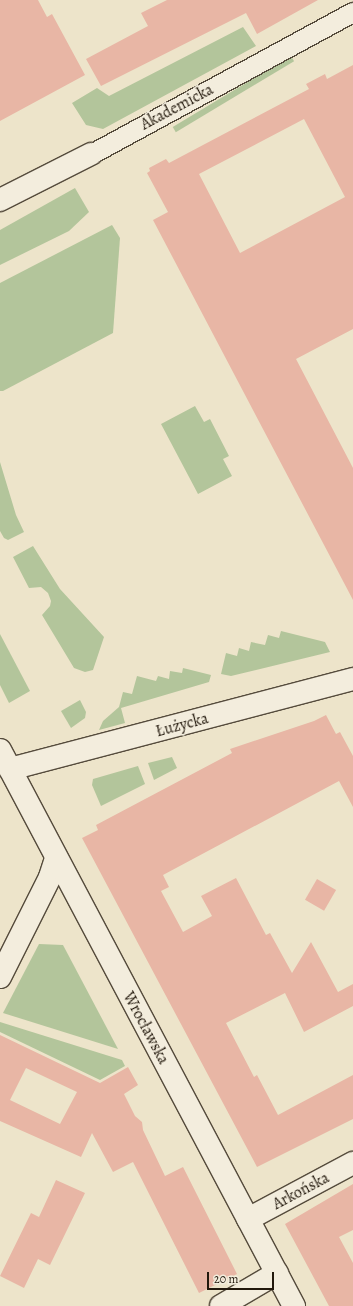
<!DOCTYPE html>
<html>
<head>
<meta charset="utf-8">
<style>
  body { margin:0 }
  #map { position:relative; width:353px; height:1306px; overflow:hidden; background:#ede4ca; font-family:Alegreya,serif }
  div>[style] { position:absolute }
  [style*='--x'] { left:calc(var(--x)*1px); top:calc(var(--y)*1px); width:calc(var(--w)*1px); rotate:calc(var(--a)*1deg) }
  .green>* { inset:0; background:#b3c59b; transform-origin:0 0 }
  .building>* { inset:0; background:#e8b6a5; transform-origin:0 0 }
  .roads { filter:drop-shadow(1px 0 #554b3c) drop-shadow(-1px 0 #554b3c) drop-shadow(0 1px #554b3c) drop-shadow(0 -1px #554b3c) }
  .pedestrian>* { height:19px; margin:-9.5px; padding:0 9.5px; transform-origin:9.5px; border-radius:9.5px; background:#f3eddd }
  .minor>* { height:22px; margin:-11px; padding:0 11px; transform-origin:11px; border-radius:11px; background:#f3eddd }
  .tertiary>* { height:22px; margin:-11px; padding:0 11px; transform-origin:11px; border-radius:11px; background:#f3eddd }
  .secondary>* { height:22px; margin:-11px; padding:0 11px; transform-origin:11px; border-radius:11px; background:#f3eddd }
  span { translate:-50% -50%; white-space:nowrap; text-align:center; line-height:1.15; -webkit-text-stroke:3.5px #f3eddd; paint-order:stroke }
  .street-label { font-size:16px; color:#22180c }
  .scale { position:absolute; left:207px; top:1272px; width:67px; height:18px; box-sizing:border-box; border:2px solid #22180c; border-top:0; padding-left:5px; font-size:12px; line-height:14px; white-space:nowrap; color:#22180c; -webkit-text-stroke:3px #f3eddd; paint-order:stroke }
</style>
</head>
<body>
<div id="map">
  <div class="green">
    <div style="clip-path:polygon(243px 27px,256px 46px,103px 129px,86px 125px,72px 103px,97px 88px,109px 96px)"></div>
    <div style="left:291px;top:56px;width:6px;height:138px;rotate:59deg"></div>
    <div style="clip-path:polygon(75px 188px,89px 212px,69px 231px,0 265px,0 230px)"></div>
    <div style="clip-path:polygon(112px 225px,120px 238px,113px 333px,3px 391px,0 391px,0 283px)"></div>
    <div style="clip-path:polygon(195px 406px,204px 422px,210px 419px,229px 456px,223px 459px,232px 476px,198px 494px,161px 424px)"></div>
    <div style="clip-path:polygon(0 462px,16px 515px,24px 532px,8px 540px,4px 538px,0 531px)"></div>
    <div style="clip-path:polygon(33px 546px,60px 589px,104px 637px,93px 670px,85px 672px,74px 668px,42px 615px,50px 606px,51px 601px,48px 593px,41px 587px,29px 588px,13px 557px)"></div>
    <div style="clip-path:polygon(281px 631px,325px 642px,330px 652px,231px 676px,221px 674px,226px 653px,237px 656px,239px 648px,249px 651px,251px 642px,265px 645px,268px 635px,279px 638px)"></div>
    <div style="clip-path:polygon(0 634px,30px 691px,9px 703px,0 685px)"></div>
    <div style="clip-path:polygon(183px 668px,211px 675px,209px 682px,121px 708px,125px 723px,99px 730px,103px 721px,119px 707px,123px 692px,132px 694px,137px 676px,156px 681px,158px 676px,169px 679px,170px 671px,182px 673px)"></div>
    <div style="clip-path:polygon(80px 700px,86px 712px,85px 718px,71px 728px,61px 711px)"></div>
    <div style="clip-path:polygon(172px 757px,177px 768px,154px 780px,148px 763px)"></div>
    <div style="clip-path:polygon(138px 766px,145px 784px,101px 806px,92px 785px,93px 779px)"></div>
    <div style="clip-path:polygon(39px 944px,63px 945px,118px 1049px,3px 1013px)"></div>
    <div style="clip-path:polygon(0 1022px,122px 1060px,125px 1066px,100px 1080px,0 1032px)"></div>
  </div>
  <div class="building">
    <div style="clip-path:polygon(0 0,38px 0,47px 17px,52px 14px,85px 75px,0 121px)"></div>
    <div style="clip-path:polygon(167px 0,318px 0,257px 34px,246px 13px,101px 86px,86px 59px,148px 26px,141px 13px)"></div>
    <div style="clip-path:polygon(evenodd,353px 65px,353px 329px,296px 359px,353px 468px,353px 600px,153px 220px,168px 212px,147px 173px,150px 171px,149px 168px,166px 159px,169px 163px,309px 89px,306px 84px,325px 74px,327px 79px,353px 65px,304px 119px,345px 197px,240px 253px,199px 174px,304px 119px)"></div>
    <div style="clip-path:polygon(326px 715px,336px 734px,340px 732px,353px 756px,353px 807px,339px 781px,163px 875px,169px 887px,161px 891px,183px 932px,212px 916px,201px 896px,236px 878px,266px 935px,270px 933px,292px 973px,311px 942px,338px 992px,353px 984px,353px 1006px,304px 1032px,285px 993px,226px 1023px,254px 1077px,257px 1075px,278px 1115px,353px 1075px,353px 1119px,257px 1167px,82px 838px,98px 830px,96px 825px,232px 753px,230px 749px,314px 721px)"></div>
    <div style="left:317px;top:879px;width:22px;height:24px;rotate:30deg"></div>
    <div style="clip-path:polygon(evenodd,0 1035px,100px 1083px,128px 1067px,138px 1085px,124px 1094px,135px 1116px,142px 1122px,143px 1130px,165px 1176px,183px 1167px,237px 1274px,199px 1293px,133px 1162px,113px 1172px,92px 1133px,81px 1157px,0 1121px,0 1035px,26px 1068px,77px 1092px,60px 1124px,10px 1100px,26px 1068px)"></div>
    <div style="clip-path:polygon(56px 1180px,85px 1193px,50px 1265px,38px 1259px,24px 1288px,0 1276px,31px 1213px,39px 1217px)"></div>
    <div style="clip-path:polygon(353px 1184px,353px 1230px,339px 1237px,353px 1263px,353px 1306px,329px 1306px,285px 1224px)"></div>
  </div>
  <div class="roads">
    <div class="pedestrian">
      <div style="--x:91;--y:154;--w:298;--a:-28.5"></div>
    </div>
    <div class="minor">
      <div style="--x:0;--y:200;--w:102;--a:-26.8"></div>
      <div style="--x:248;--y:1219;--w:119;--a:-28.1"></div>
      <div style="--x:221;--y:1306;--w:65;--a:-30.5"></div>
    </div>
    <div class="tertiary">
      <div style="--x:10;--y:769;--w:355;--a:-14.7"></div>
      <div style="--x:0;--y:977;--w:112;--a:-63.4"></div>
      <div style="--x:50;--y:877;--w:20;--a:-72"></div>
    </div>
    <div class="secondary">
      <div style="--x:0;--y:750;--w:629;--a:62.13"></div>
    </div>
  </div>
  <div class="street-label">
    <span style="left:177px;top:107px;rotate:-28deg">Akademicka</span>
    <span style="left:182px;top:725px;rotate:-15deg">Łużycka</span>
    <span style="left:146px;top:1028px;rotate:62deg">Wrocławska</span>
    <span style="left:301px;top:1191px;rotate:-28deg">Arkońska</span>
  </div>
  <div class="scale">20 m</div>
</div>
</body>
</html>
